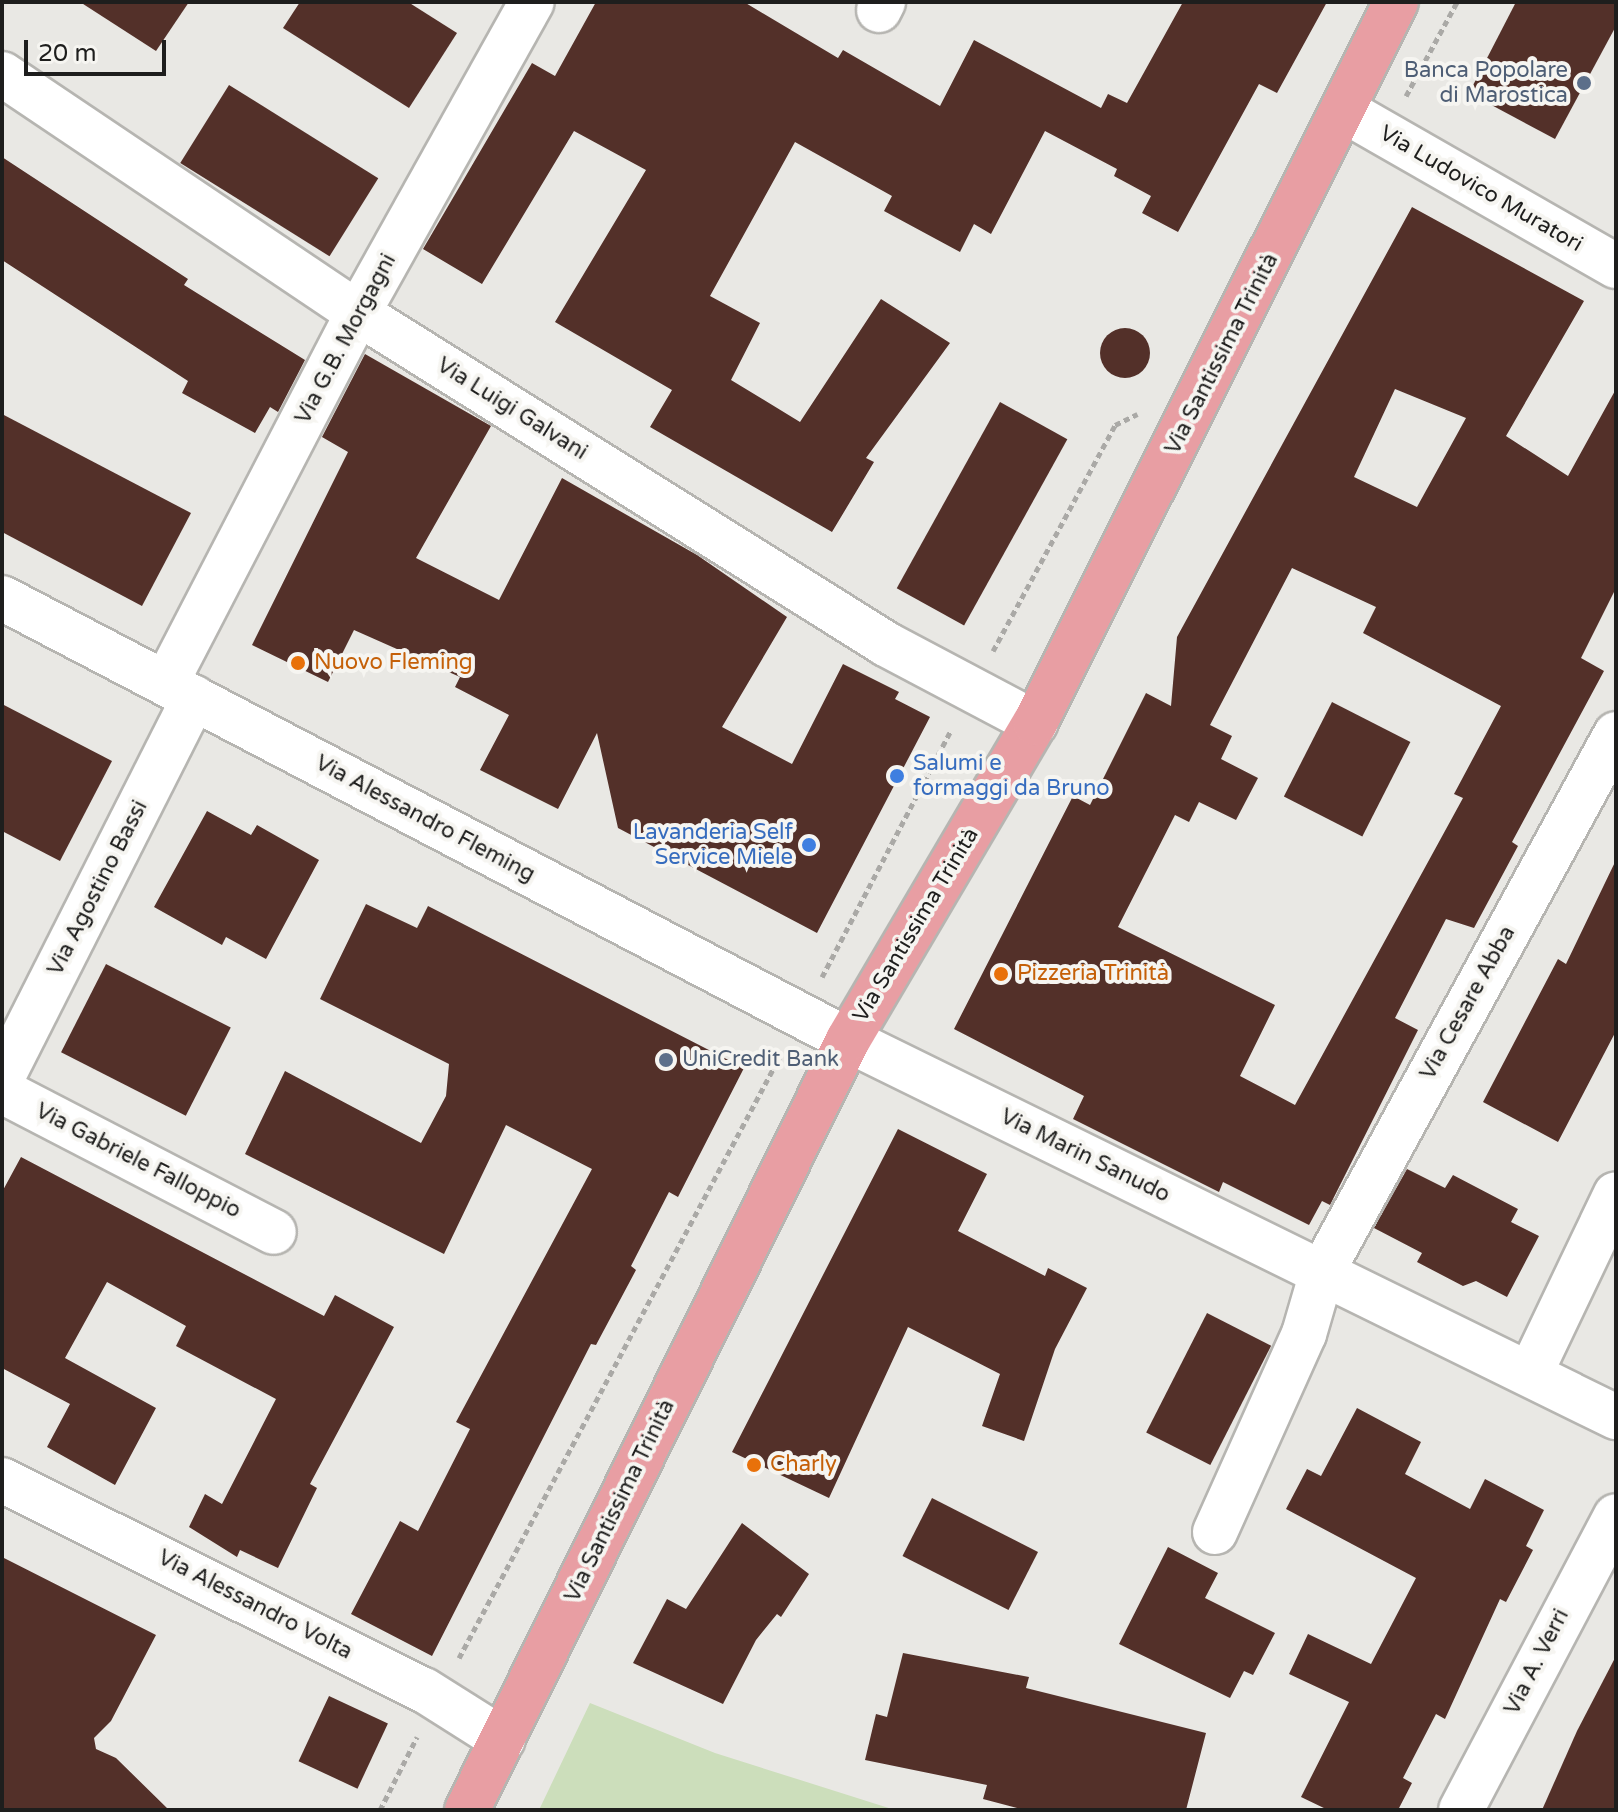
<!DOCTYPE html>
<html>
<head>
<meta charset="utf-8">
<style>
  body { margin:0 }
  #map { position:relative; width:1618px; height:1812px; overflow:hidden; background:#e9e8e4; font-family:"Varela Round",sans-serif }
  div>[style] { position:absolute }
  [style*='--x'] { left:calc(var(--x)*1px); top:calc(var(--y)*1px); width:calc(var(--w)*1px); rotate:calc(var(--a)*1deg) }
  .green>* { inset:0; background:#ccdebb }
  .building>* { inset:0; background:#533029; transform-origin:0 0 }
  .round { border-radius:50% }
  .path>* { height:5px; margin-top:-2.5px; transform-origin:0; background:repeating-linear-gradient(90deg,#aaa9a6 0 6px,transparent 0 10px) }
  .roads { filter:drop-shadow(2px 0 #b6b5b1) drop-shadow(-2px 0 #b6b5b1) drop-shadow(0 2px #b6b5b1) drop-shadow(0 -2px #b6b5b1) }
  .minor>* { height:44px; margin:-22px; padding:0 22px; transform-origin:22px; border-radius:22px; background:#fff }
  .major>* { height:44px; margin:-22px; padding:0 22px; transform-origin:22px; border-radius:22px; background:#e89ea3 }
  .dots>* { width:22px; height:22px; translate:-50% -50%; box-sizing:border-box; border:4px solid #f6f5f1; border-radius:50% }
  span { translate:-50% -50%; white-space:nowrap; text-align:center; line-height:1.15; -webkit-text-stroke:8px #f6f5f1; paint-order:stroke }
  .service-label { font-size:22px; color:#4e5e75 }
  .right { translate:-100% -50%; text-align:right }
  .left { translate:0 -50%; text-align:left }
  .street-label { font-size:22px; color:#1e1e1d }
  .food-label { font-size:22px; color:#c56008 }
  .shop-label { font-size:22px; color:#366cbe }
  .frame { position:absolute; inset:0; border:4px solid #1e1e1d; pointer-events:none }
  .scale { position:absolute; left:24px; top:40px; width:142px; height:36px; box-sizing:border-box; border:4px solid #1e1e1d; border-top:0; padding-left:10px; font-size:24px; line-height:28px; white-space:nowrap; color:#1e1e1d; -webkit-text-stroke:6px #f6f5f1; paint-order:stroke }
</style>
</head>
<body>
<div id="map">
  <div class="green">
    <div style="clip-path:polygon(590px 1703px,715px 1753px,895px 1810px,539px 1810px)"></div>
  </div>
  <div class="building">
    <div style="clip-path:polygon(80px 2px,189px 2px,156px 51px)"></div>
    <div style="clip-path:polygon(300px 2px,408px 2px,457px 33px,409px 108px,283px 28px)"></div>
    <div style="clip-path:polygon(596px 2px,744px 2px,838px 58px,843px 50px,940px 106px,974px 40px,1101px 108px,1108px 94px,1127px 103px,1183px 2px,1327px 2px,1277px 93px,1259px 84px,1178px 232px,1142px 213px,1151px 196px,1114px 176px,1117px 169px,1045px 131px,991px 234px,974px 224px,960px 252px,884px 211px,892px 196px,795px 142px,710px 296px,760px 323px,731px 380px,800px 422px,881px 299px,950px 343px,866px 458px,874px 462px,832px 532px,650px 427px,672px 390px,555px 322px,646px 170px,574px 131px,482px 284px,423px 249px,532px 63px,555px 76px)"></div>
    <div style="clip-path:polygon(1516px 2px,1616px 2px,1616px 26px,1555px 139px,1469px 93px)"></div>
    <div style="left:229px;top:85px;width:176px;height:92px;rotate:32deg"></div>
    <div style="clip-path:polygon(2px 157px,188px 279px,184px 285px,305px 360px,278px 412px,270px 407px,255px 433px,182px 393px,188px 381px,2px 260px)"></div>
    <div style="clip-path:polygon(evenodd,1412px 207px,1584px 301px,1506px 436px,1568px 476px,1616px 389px,1616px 588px,1581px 658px,1604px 671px,1512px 842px,1518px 846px,1474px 928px,1446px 919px,1395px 1018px,1418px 1030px,1330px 1205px,1322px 1201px,1309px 1225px,1223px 1182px,1219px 1192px,1073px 1119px,1084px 1096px,954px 1029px,1073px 796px,1090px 805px,1146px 693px,1171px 706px,1177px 637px,1412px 207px,1395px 389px,1466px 418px,1417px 507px,1354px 477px,1395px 389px,1412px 207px,1292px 568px,1376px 607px,1363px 633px,1501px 706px,1454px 794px,1463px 798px,1295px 1105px,1240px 1076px,1275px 1005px,1118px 927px,1175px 815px,1189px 822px,1199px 802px,1236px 820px,1258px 778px,1221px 759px,1232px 736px,1210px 725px,1292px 568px)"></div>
    <div class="round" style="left:1100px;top:328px;width:50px;height:50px"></div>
    <div style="clip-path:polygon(365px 354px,491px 426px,416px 558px,499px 600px,562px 478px,697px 555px,787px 617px,722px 727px,792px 764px,843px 664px,899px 692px,895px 699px,930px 717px,817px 933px,618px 828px,597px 733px,558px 809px,480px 770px,509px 715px,455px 687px,460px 677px,354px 630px,328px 682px,252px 645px,348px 452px,322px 437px)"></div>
    <div style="left:1000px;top:402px;width:77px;height:213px;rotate:29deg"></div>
    <div style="clip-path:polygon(2px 414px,191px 513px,142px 606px,2px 532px)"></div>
    <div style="left:1332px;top:702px;width:88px;height:106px;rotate:27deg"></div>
    <div style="clip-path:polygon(2px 704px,112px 761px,60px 861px,2px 831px)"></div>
    <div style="clip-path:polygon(207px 811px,251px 835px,257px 825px,319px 860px,266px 959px,226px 937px,222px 945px,154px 907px)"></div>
    <div style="clip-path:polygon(1616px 860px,1616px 1031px,1558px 1142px,1483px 1102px,1558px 959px,1566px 964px)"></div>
    <div style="clip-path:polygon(366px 904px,417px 928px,428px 906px,744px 1068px,678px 1197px,669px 1192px,631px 1266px,636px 1270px,596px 1345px,591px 1344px,432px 1656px,351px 1614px,400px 1521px,418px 1531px,470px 1429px,456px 1422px,592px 1169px,506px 1125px,444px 1254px,245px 1154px,285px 1071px,421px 1143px,446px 1096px,449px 1064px,320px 999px)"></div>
    <div style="left:106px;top:964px;width:140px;height:99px;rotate:27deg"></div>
    <div style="clip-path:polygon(898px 1129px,987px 1174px,958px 1231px,1045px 1276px,1048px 1268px,1087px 1288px,1055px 1349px,1024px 1441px,982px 1426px,1000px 1374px,908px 1327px,829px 1498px,732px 1452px)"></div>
    <div style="clip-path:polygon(21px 1157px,324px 1316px,335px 1295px,394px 1327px,310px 1484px,317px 1488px,278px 1568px,240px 1550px,237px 1557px,189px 1527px,205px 1494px,222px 1504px,276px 1399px,176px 1346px,186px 1326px,107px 1282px,65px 1358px,156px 1408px,115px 1485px,47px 1447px,70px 1404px,2px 1368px,2px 1192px)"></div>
    <div style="clip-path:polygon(1407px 1169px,1445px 1188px,1453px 1175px,1518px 1209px,1511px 1222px,1539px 1236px,1507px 1297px,1476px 1281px,1463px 1286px,1417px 1262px,1422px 1253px,1374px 1228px)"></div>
    <div style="left:1207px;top:1313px;width:72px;height:134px;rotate:27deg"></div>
    <div style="clip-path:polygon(1357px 1408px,1421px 1442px,1405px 1474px,1470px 1509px,1485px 1479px,1544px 1510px,1526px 1546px,1533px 1550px,1506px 1602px,1500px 1599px,1445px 1719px,1436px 1714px,1403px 1778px,1412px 1783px,1398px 1810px,1328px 1810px,1301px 1797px,1349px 1702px,1289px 1674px,1308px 1634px,1371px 1664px,1416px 1578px,1286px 1509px,1307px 1469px,1321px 1476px)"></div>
    <div style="left:932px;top:1498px;width:119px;height:65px;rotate:27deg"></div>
    <div style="clip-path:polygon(742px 1523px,809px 1574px,781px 1617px,777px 1614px,756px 1640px,723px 1704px,633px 1663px,667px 1599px,686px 1609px)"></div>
    <div style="clip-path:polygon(1168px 1547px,1218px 1573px,1205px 1598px,1275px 1633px,1253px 1675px,1244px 1671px,1230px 1698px,1119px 1644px)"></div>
    <div style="clip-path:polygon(2px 1557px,156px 1635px,111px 1721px,94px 1738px,96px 1749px,116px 1758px,169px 1810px,2px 1810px)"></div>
    <div style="clip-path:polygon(903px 1653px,1029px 1677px,1026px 1688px,1206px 1733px,1186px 1810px,1025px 1810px,983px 1799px,987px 1785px,865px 1760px,876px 1714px,887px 1717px)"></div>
    <div style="clip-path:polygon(1616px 1656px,1616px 1810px,1542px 1810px,1577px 1731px)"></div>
    <div style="left:329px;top:1696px;width:65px;height:72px;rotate:25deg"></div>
  </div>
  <div class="path">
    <div style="--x:1406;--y:96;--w:107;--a:-61.5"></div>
    <div style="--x:993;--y:651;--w:257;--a:-61.6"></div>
    <div style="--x:1115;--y:425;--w:25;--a:-26"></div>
    <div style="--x:822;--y:977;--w:279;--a:-62.4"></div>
    <div style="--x:459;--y:1658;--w:682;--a:-61.93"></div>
    <div style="--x:380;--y:1810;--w:82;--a:-63.1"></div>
  </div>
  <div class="roads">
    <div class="minor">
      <div style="--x:879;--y:10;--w:9;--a:-63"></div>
      <div style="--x:2;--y:74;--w:429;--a:33.9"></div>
      <div style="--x:358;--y:313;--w:623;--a:32.08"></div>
      <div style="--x:886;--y:644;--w:169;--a:27.9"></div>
      <div style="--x:1345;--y:111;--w:312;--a:29.8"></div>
      <div style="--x:2;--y:598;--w:955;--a:27.59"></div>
      <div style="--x:848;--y:1040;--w:856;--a:26.15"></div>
      <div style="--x:167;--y:681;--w:415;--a:-62.6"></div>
      <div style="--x:358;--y:313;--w:356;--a:-60.8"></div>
      <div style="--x:2;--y:1078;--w:426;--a:-63.2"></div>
      <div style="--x:2;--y:1091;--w:306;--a:27.4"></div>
      <div style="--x:1530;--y:1374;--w:199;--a:-64.5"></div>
      <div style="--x:2;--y:1480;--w:471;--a:26.5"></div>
      <div style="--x:424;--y:1690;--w:93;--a:32.3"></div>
      <div style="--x:1215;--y:1532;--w:217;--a:-65.8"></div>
      <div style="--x:1304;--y:1334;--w:65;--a:-73.8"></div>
      <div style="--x:1322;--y:1272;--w:613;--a:-61.34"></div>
      <div style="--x:1461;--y:1810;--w:332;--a:-62.2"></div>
    </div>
    <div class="major">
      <div style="--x:467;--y:1810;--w:859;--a:-63.67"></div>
      <div style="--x:848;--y:1040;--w:368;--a:-59.5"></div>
      <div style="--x:1035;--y:723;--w:806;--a:-63.4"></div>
    </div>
  </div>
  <div class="dots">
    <div style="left:1584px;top:83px;background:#5c6f8a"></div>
    <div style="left:298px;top:663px;background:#e8710a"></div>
    <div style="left:897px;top:776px;background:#3f7fe0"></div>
    <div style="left:809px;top:845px;background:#3f7fe0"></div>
    <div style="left:1001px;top:974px;background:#e8710a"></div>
    <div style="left:666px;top:1060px;background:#5c6f8a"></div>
    <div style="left:754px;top:1465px;background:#e8710a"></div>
  </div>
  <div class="service-label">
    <span class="right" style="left:1568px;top:83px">Banca Popolare<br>di Marostica</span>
    <span class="left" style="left:682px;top:1060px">UniCredit Bank</span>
  </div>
  <div class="street-label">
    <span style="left:1481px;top:189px;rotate:30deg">Via Ludovico Muratori</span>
    <span style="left:346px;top:339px;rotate:-62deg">Via G.B. Morgagni</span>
    <span style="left:1222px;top:354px;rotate:-63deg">Via Santissima Trinità</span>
    <span style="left:512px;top:409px;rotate:32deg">Via Luigi Galvani</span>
    <span style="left:425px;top:819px;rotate:28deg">Via Alessandro Fleming</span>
    <span style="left:98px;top:888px;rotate:-63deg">Via Agostino Bassi</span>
    <span style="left:916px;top:925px;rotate:-59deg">Via Santissima Trinità</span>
    <span style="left:1468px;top:1003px;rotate:-61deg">Via Cesare Abba</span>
    <span style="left:1085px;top:1156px;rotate:26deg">Via Marin Sanudo</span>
    <span style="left:138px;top:1161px;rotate:27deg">Via Gabriele Falloppio</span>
    <span style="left:620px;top:1501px;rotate:-64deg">Via Santissima Trinità</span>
    <span style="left:255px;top:1605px;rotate:27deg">Via Alessandro Volta</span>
    <span style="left:1537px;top:1662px;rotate:-63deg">Via A. Verri</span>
  </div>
  <div class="food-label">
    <span class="left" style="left:314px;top:663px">Nuovo Fleming</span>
    <span class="left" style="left:1017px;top:974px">Pizzeria Trinità</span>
    <span class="left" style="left:770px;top:1465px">Charly</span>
  </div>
  <div class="shop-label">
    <span class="left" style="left:913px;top:776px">Salumi e<br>formaggi da Bruno</span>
    <span class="right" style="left:793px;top:845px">Lavanderia Self<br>Service Miele</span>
  </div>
  <div class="frame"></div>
  <div class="scale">20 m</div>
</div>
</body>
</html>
